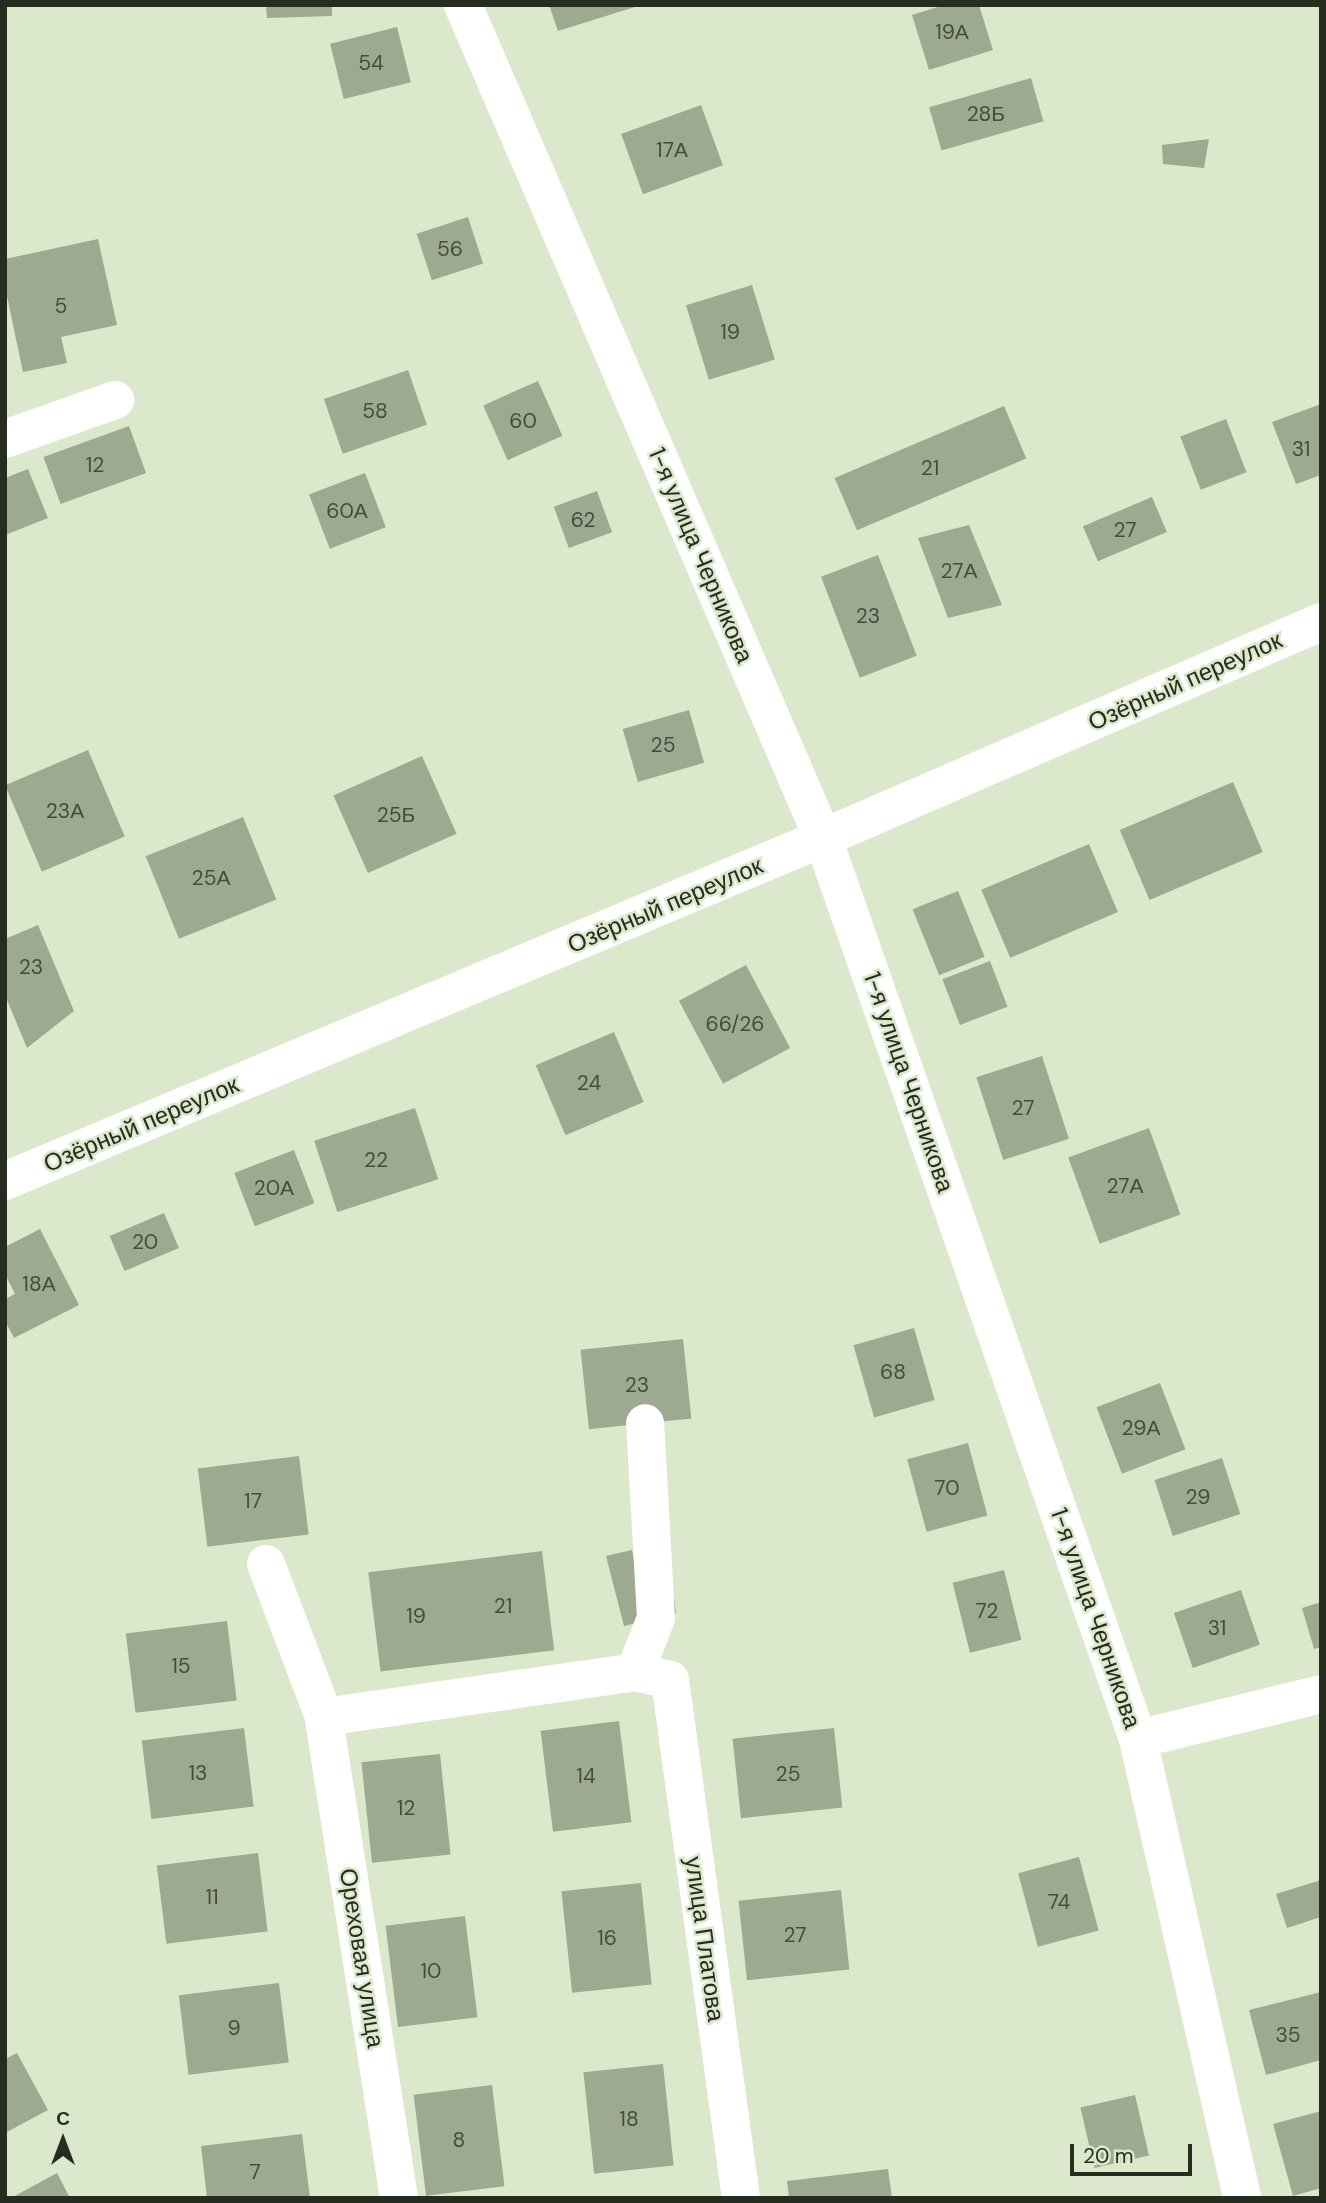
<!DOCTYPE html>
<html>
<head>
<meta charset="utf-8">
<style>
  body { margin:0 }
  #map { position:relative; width:1326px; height:2203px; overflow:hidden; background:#dbe8cc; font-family:"DM Sans",sans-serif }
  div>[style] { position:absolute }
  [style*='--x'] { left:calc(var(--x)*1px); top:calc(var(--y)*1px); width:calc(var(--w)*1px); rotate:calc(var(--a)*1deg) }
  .building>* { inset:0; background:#9eaa90; transform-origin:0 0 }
  .minor>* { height:38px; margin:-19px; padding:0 19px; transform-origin:19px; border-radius:19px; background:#fff }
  span { translate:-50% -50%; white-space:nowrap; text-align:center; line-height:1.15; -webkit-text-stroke:5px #dbe8cc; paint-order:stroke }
  .number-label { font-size:21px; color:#454c3d }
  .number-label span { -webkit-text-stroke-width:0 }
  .street-label { font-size:24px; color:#272c21 }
  .frame { position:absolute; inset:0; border:7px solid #272c21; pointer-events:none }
  .north { position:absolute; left:28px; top:2105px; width:70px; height:70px; -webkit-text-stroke:5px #dbe8cc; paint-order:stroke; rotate:0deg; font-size:19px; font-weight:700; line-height:28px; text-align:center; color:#272c21 }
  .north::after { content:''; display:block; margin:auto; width:24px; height:32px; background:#272c21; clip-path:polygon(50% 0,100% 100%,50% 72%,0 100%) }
  .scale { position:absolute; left:1070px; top:2144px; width:122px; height:32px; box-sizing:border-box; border:4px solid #272c21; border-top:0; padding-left:9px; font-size:21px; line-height:24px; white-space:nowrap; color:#272c21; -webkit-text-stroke:5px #dbe8cc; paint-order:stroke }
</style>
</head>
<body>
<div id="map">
  <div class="building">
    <div style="clip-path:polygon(266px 5px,332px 5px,332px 16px,267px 18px)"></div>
    <div style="clip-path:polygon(549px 5px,638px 5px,638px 6px,558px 31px)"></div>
    <div style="clip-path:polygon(944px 5px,979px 5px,993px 50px,929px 70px,912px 15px)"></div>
    <div style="left:397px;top:27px;width:57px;height:69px;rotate:76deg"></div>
    <div style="left:1031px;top:78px;width:45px;height:106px;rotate:74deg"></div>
    <div style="left:701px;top:105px;width:64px;height:85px;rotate:70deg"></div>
    <div style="clip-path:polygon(1209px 139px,1204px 168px,1163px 164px,1162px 145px)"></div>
    <div style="left:468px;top:217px;width:49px;height:54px;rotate:72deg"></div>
    <div style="clip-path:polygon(98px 239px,117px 325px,61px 337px,67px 363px,23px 372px,5px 287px,5px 259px)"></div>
    <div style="left:752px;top:285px;width:78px;height:69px;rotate:73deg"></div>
    <div style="left:408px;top:370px;width:58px;height:89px;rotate:71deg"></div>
    <div style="left:538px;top:381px;width:60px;height:60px;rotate:66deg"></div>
    <div style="clip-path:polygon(1321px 404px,1321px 475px,1296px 484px,1272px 422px)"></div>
    <div style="left:1004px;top:406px;width:57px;height:184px;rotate:67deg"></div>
    <div style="left:1226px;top:419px;width:57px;height:49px;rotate:69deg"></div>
    <div style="left:129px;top:426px;width:50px;height:91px;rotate:70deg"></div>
    <div style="clip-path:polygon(28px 469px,48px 518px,5px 535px,5px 478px)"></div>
    <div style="left:365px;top:473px;width:58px;height:60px;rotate:69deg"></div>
    <div style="left:597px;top:491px;width:44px;height:46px;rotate:70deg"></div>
    <div style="left:1152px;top:497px;width:38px;height:75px;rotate:67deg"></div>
    <div style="clip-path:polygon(969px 525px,1002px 605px,948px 618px,918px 538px)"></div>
    <div style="left:878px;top:555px;width:108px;height:61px;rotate:69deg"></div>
    <div style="left:689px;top:710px;width:55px;height:69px;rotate:74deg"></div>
    <div style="left:88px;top:750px;width:94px;height:90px;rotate:67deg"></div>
    <div style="left:422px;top:756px;width:85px;height:97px;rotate:66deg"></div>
    <div style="left:1233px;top:782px;width:76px;height:123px;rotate:67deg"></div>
    <div style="left:243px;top:817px;width:89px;height:105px;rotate:68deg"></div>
    <div style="left:1089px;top:844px;width:74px;height:117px;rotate:67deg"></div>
    <div style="left:958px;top:891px;width:71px;height:49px;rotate:68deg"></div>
    <div style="clip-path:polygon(38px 925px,74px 1011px,27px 1048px,5px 995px,5px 939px)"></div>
    <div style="left:990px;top:961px;width:49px;height:51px;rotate:69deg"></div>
    <div style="left:746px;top:965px;width:94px;height:76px;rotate:62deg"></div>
    <div style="left:614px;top:1032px;width:76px;height:85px;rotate:67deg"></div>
    <div style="left:1042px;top:1056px;width:87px;height:69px;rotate:72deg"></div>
    <div style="left:415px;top:1108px;width:75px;height:106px;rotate:72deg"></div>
    <div style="left:1149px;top:1128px;width:92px;height:86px;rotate:70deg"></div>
    <div style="left:294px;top:1150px;width:57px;height:64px;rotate:69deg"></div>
    <div style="left:164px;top:1213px;width:38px;height:59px;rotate:67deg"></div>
    <div style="clip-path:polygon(40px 1229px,79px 1305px,14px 1338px,5px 1321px,5px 1299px,15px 1294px,5px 1274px,5px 1247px)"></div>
    <div style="left:914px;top:1328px;width:75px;height:63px;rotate:74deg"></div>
    <div style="left:683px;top:1339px;width:80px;height:103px;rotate:84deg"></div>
    <div style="left:1160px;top:1383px;width:71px;height:68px;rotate:69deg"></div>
    <div style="left:968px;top:1443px;width:75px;height:63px;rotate:75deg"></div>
    <div style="left:299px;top:1456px;width:79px;height:102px;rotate:83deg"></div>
    <div style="left:1222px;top:1458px;width:59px;height:71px;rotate:72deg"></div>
    <div style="clip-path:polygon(632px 1550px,642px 1598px,673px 1591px,676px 1613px,624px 1626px,606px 1556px)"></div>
    <div style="left:542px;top:1551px;width:100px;height:175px;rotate:83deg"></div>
    <div style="left:1004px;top:1570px;width:72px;height:53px;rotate:76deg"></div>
    <div style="left:1241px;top:1590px;width:58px;height:71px;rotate:71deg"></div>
    <div style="clip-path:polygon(1321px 1602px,1321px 1647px,1314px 1649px,1302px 1608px)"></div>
    <div style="left:227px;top:1621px;width:80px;height:102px;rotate:83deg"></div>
    <div style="left:619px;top:1721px;width:102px;height:79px;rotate:83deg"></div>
    <div style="left:244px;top:1728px;width:79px;height:103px;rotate:83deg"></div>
    <div style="left:834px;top:1728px;width:80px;height:102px;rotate:84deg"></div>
    <div style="left:440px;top:1754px;width:101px;height:79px;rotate:84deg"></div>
    <div style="left:258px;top:1853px;width:79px;height:102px;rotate:83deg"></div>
    <div style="left:1079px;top:1857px;width:76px;height:63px;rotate:75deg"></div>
    <div style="clip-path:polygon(1321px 1880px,1321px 1917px,1287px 1928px,1276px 1894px)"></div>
    <div style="left:641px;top:1883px;width:102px;height:80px;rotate:84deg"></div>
    <div style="left:841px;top:1890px;width:80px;height:103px;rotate:84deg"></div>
    <div style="left:465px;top:1916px;width:102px;height:80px;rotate:83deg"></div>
    <div style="left:279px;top:1983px;width:80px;height:101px;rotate:83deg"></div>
    <div style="clip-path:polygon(1321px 1992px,1321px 2060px,1266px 2075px,1249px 2010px)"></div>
    <div style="clip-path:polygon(17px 2053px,48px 2110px,5px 2133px,5px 2059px)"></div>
    <div style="left:663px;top:2064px;width:102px;height:80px;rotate:84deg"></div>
    <div style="left:492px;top:2085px;width:102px;height:79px;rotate:83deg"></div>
    <div style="left:1135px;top:2095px;width:62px;height:56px;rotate:77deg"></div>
    <div style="clip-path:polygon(1321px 2111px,1321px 2188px,1293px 2196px,1273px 2124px)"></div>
    <div style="clip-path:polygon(302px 2134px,310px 2198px,207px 2198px,201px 2146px)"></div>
    <div style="clip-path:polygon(888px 2169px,892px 2198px,789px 2198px,787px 2181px)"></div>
    <div style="clip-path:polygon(57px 2173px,70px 2198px,11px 2198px)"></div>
  </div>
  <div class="minor">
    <div style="--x:463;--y:5;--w:907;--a:66.63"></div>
    <div style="--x:823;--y:838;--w:954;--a:70.73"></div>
    <div style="--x:1138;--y:1739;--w:471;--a:77.2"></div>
    <div style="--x:5;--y:439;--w:117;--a:-19.5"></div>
    <div style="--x:5;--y:1181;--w:887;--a:-22.75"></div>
    <div style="--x:823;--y:838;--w:543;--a:-23.45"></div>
    <div style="--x:266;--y:1564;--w:164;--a:69.2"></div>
    <div style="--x:635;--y:1672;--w:58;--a:-68.7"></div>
    <div style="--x:656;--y:1618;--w:195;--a:-93.2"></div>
    <div style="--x:1138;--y:1739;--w:188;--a:-13.8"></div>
    <div style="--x:399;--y:2198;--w:487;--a:-98.9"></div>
    <div style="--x:324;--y:1717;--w:314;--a:-8.2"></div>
    <div style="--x:635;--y:1672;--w:36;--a:13"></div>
    <div style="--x:670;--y:1680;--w:523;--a:82.2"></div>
  </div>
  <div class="number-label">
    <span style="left:952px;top:32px">19А</span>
    <span style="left:371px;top:63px">54</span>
    <span style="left:986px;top:114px">28Б</span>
    <span style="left:672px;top:150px">17А</span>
    <span style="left:450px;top:249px">56</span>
    <span style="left:61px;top:306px">5</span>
    <span style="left:730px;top:332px">19</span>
    <span style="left:375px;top:411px">58</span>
    <span style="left:523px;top:421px">60</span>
    <span style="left:1301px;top:449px">31</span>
    <span style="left:95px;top:465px">12</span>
    <span style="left:930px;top:468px">21</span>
    <span style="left:347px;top:511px">60А</span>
    <span style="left:583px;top:520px">62</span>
    <span style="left:1125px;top:530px">27</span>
    <span style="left:959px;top:571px">27А</span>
    <span style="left:868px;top:616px">23</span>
    <span style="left:663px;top:745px">25</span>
    <span style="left:65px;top:811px">23А</span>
    <span style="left:396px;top:815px">25Б</span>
    <span style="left:211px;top:878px">25А</span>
    <span style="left:31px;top:967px">23</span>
    <span style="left:735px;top:1024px">66/26</span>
    <span style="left:589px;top:1083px">24</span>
    <span style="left:1023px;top:1108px">27</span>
    <span style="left:376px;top:1160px">22</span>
    <span style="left:1125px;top:1186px">27А</span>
    <span style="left:274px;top:1188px">20А</span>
    <span style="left:145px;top:1242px">20</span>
    <span style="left:39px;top:1284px">18А</span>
    <span style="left:893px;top:1372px">68</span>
    <span style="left:637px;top:1385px">23</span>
    <span style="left:1141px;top:1428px">29А</span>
    <span style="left:947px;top:1488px">70</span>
    <span style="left:1198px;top:1497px">29</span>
    <span style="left:253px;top:1501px">17</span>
    <span style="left:503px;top:1606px">21</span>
    <span style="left:987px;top:1611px">72</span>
    <span style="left:416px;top:1616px">19</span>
    <span style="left:1217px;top:1628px">31</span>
    <span style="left:181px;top:1666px">15</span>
    <span style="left:198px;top:1773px">13</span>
    <span style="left:788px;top:1774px">25</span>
    <span style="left:586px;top:1776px">14</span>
    <span style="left:406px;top:1808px">12</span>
    <span style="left:212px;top:1897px">11</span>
    <span style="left:1059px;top:1902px">74</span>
    <span style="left:795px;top:1935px">27</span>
    <span style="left:607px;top:1938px">16</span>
    <span style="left:431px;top:1971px">10</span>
    <span style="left:234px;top:2028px">9</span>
    <span style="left:1288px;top:2035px">35</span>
    <span style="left:629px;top:2119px">18</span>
    <span style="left:459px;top:2140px">8</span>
    <span style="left:255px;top:2172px">7</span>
  </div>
  <div class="street-label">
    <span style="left:701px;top:555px;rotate:67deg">1-я улица Черникова</span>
    <span style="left:1185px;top:681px;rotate:-24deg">Озёрный переулок</span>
    <span style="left:665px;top:905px;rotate:-23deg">Озёрный переулок</span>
    <span style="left:909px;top:1082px;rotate:71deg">1-я улица Черникова</span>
    <span style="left:141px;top:1124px;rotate:-23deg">Озёрный переулок</span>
    <span style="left:1096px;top:1618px;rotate:71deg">1-я улица Черникова</span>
    <span style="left:705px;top:1939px;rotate:82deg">улица Платова</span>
    <span style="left:362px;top:1958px;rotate:81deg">Ореховая улица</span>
  </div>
  <div class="frame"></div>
  <div class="north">С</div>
  <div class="scale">20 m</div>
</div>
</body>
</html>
